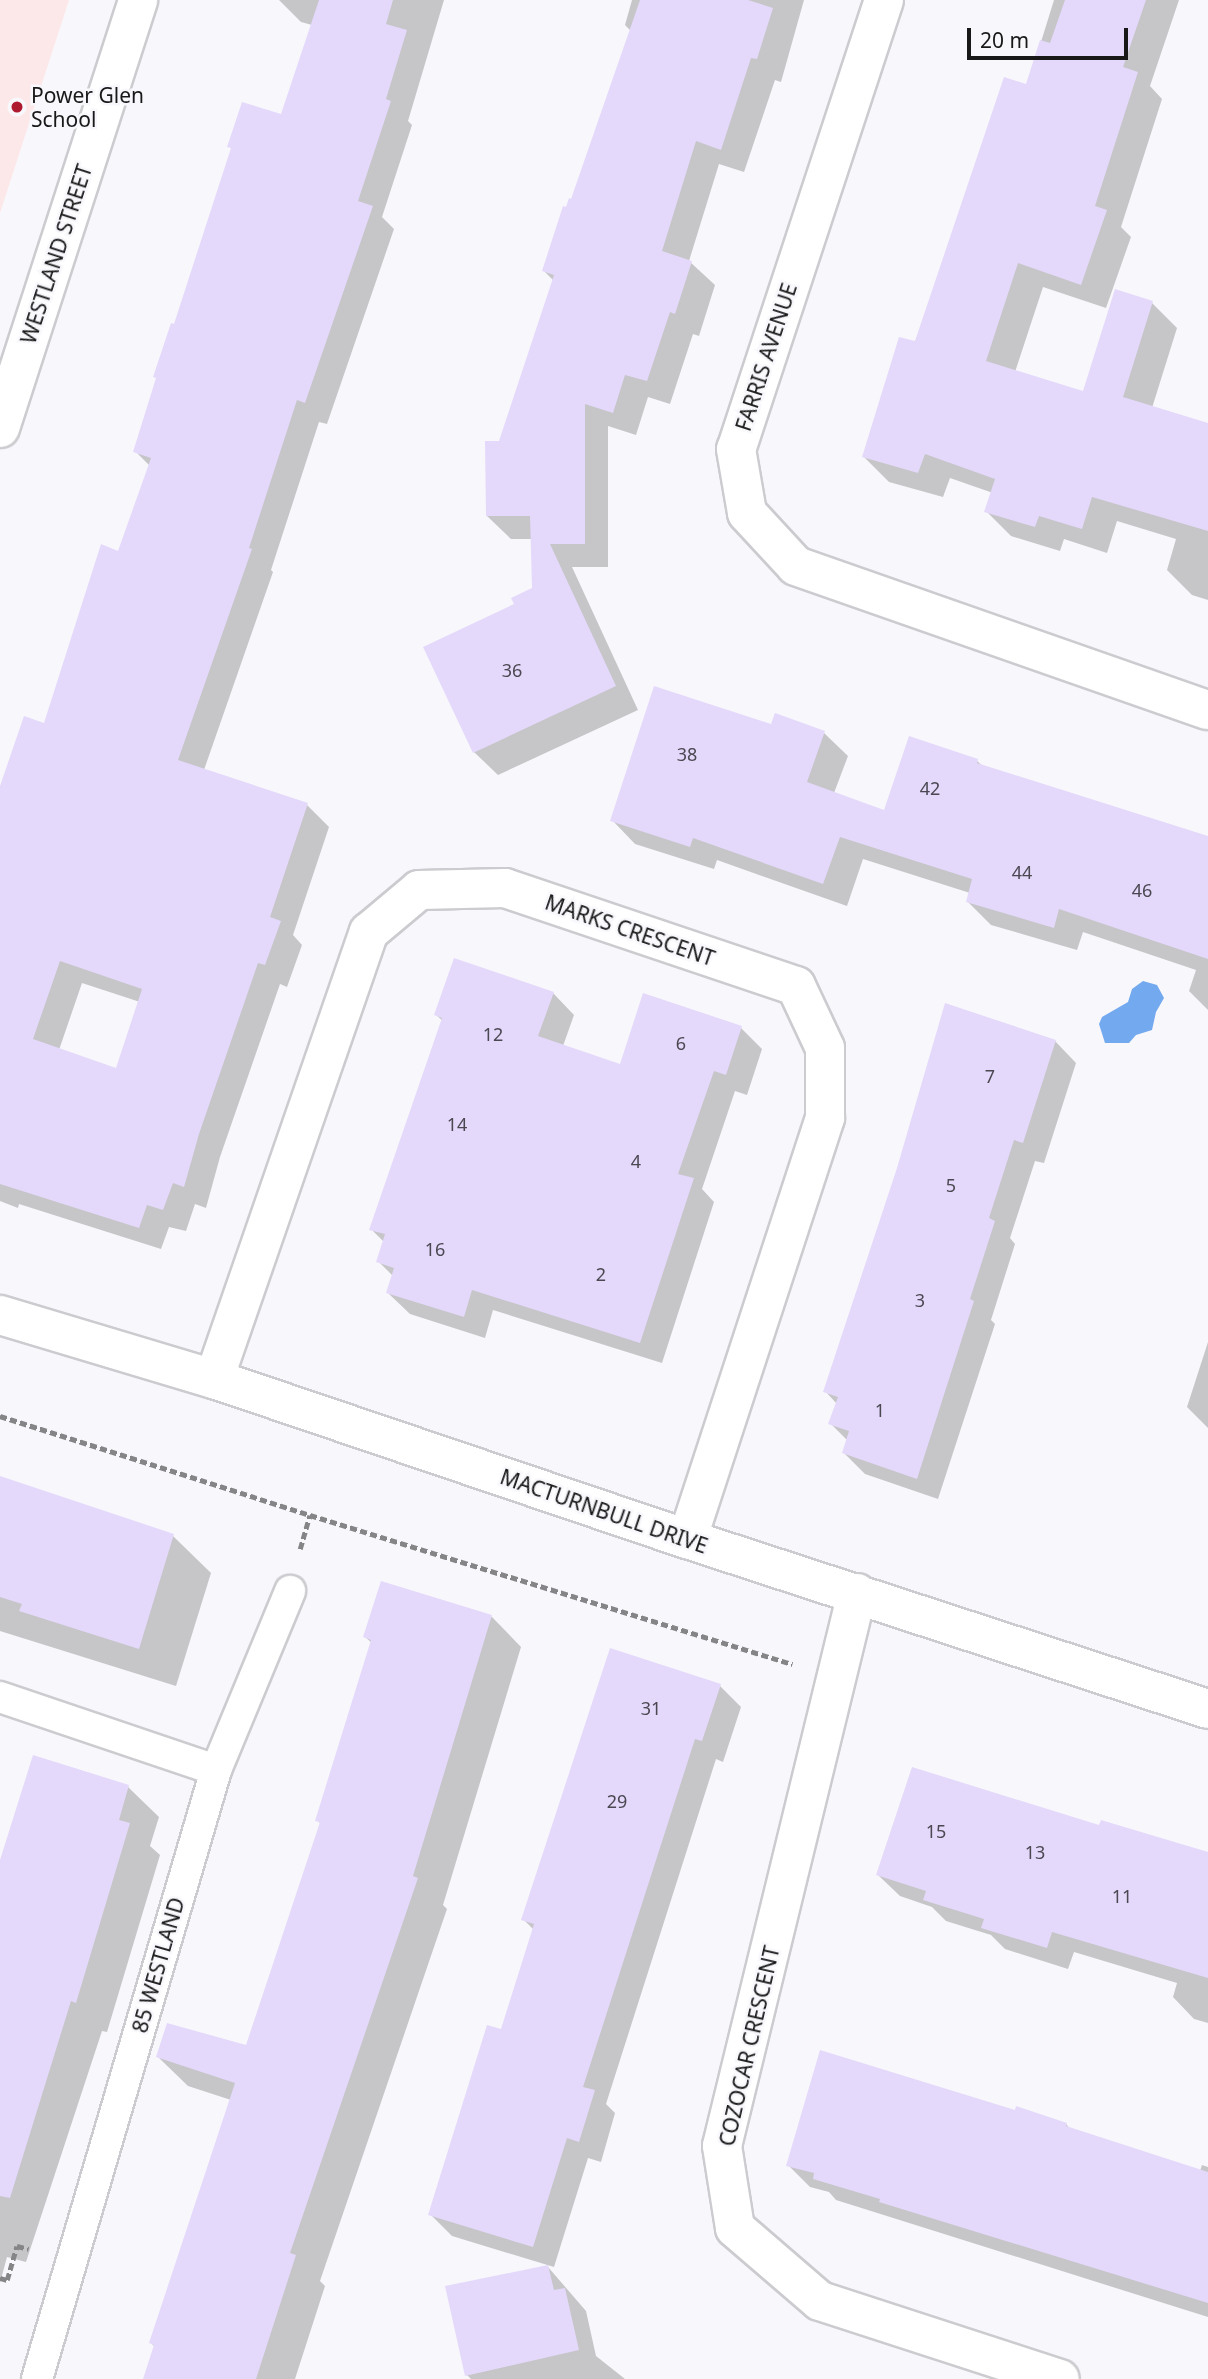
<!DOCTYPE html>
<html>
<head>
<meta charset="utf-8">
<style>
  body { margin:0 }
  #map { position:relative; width:1208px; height:2379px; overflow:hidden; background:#f8f7fb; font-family:"Noto Sans",sans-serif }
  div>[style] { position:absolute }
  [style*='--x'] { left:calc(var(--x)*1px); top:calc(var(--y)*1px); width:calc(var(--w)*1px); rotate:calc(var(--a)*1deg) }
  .education>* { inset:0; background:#fde8e9 }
  .water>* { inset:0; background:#73a9ee }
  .shadow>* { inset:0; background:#0003 }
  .building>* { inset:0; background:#e4d9fb }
  .path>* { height:4.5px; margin-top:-2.25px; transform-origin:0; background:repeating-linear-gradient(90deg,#858487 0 7px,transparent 0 10.5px) }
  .roads { filter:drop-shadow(2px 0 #cccbcf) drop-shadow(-2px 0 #cccbcf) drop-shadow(0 2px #cccbcf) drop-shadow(0 -2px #cccbcf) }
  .lane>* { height:30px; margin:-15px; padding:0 15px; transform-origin:15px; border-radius:15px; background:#fff }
  .street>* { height:38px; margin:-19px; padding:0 19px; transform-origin:19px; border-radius:19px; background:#fff }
  .dots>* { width:19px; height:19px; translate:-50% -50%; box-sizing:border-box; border:4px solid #f8f7fb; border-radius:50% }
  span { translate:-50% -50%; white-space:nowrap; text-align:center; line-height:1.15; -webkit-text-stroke:5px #f8f7fb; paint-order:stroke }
  .number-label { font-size:18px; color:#4b4852 }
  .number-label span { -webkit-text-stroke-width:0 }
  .poi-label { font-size:21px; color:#181819 }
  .left { translate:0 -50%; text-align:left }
  .street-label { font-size:21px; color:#181819 }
  .scale { position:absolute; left:967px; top:28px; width:161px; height:32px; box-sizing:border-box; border:4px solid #181819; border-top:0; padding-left:9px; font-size:21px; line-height:24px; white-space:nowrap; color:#181819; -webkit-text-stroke:5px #f8f7fb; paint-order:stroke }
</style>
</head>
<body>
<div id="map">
  <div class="education">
    <div style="clip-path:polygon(0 0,69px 0,0 213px)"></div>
  </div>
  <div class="water">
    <div style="clip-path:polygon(1143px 981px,1157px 985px,1164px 998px,1156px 1012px,1152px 1030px,1136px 1035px,1129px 1043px,1105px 1043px,1099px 1024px,1102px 1017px,1128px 1002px,1132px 989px)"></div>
  </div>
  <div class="shadow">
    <div style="clip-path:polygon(evenodd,279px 0,444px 0,408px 121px,412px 125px,382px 217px,394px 229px,327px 424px,319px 422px,271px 570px,273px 572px,204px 770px,307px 805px,329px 827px,293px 935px,302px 945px,287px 987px,280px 984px,220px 1157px,206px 1208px,195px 1204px,186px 1231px,169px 1227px,161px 1249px,19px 1204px,18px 1208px,0 1201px,0 796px,45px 725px,119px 553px,150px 466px,135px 451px,233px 150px,229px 146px,282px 116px,312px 25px,301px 22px,279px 0,82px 983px,140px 1002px,117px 1070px,59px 1050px,82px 983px)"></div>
    <div style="clip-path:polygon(632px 0,804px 0,781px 82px,775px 80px,744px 172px,719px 164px,689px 261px,715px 285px,699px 336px,693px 334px,670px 404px,648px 397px,636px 435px,608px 426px,608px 567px,572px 567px,638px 710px,498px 775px,474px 752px,516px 605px,533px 590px,532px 539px,511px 539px,487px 516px,500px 443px,554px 281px,544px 271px,572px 201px,631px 31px,625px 25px)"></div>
    <div style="clip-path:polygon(1054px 0,1179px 0,1150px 86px,1162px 99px,1121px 227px,1131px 237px,1106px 308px,1043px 287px,1015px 372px,1084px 393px,1152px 303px,1177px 328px,1152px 408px,1208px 424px,1208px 600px,1192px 595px,1167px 570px,1176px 539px,1117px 521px,1107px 553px,1064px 539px,1060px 551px,1011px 536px,986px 511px,993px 493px,950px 478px,943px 497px,889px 482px,864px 457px,1027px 87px)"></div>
    <div style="clip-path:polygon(772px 726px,824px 733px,848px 756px,834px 793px,885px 812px,977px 761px,984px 767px,1208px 856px,1208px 1010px,1189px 991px,1196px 970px,1083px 932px,1077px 950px,991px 925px,968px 902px,970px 893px,863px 859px,847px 906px,717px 860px,714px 869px,635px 844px,612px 820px)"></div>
    <div style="clip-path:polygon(553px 993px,574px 1015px,563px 1046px,621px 1066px,741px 1028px,762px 1049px,747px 1095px,735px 1091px,702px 1189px,714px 1202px,662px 1363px,493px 1310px,485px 1338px,410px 1314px,388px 1293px,393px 1276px,378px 1261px,384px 1242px,371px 1229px,443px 1021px,436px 1015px)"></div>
    <div style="clip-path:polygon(1055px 1041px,1076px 1063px,1044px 1163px,1035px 1161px,1010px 1238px,1015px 1244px,991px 1320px,995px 1324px,938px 1499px,865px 1474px,844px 1453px,848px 1441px,830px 1423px,837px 1404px,825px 1391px)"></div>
    <div style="clip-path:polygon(1208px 1342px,1208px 1428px,1187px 1407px)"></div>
    <div style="clip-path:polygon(0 1478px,173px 1536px,211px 1573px,176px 1686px,0 1631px)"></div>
    <div style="clip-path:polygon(382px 1583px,492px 1617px,521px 1647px,443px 1905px,447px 1909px,320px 2281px,325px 2286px,295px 2379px,145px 2379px,155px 2347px,151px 2343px,231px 2100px,188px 2086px,158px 2057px,247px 2047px,321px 1824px,317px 1820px,372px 1643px,365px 1637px)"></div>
    <div style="clip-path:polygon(720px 1686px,741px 1707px,723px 1762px,716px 1759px,606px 2104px,615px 2113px,601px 2162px,588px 2158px,554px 2267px,452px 2236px,430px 2214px,502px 2031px,534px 1930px,523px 1919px)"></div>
    <div style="clip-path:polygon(128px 1787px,159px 1817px,150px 1846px,160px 1855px,107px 2032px,102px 2031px,26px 2262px,7px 2257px,0 2283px,0 1867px)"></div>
    <div style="clip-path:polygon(1101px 1827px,1208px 1854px,1208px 2023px,1194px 2019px,1173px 1997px,1177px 1983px,1074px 1952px,1068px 1969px,1005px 1949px,991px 1935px,946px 1921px,932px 1907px,900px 1896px,878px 1875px)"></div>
    <div style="clip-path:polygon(1016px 2112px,1066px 2124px,1071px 2130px,1200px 2171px,1202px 2165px,1208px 2167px,1208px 2317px,836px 2200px,829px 2192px,810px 2187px,788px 2165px)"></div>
    <div style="clip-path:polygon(548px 2267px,586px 2311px,596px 2356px,625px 2379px,471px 2379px,467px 2375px)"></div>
  </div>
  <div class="building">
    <div style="clip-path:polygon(evenodd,319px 0,393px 0,386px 24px,407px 30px,386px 99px,391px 101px,358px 201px,373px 206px,305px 403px,297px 400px,249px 548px,252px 549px,178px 760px,308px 803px,270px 917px,281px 921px,265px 965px,258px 963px,199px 1134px,184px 1187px,173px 1183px,163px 1210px,147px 1205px,139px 1228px,0 1184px,0 786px,24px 716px,44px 723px,101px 544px,118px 551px,151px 458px,133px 452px,156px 378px,153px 377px,171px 323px,174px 324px,231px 148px,227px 147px,242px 102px,281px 114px,319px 0,60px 961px,142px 989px,116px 1068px,33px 1039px,60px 961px)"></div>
    <div style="clip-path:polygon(640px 0,748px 0,773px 8px,757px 59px,751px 58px,721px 150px,696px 141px,662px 251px,692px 261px,675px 314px,670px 312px,647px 381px,625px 375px,613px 413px,585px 404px,585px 544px,550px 544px,616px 686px,473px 753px,423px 647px,514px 604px,511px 598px,532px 588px,530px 516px,486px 516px,485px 441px,499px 441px,554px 275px,542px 271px,563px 206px,566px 207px,569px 198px,571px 199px)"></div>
    <div style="clip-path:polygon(1065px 0,1146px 0,1123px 67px,1138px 72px,1095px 206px,1107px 210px,1081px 285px,1018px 263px,986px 361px,1083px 391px,1115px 289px,1153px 301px,1123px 397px,1208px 423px,1208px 531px,1092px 497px,1082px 529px,1039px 516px,1035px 527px,984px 512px,995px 479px,925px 454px,918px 473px,862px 457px,899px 337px,915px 341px,1004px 77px,1026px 84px,1040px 40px,1050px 43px)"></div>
    <div style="clip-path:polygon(654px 686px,771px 724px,775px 713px,825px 731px,807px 782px,884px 810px,909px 736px,978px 759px,977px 763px,1208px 836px,1208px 959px,1059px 909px,1054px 928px,966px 902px,972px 879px,840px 837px,823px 884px,693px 838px,690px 847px,610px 821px)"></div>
    <div style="clip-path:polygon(454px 958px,554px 992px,538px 1036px,620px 1064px,643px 993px,742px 1026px,726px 1075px,714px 1071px,678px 1174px,694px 1178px,640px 1343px,472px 1290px,464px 1317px,386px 1293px,394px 1268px,376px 1262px,385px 1234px,369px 1230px,442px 1018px,434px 1015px)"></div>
    <div style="clip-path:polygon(945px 1003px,1056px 1040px,1023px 1143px,1014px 1140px,989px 1218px,995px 1221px,970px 1299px,974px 1301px,917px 1479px,842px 1453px,849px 1431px,828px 1424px,838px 1397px,823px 1392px,897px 1168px)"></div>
    <div style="clip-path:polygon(0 1476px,174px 1534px,139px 1649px,19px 1611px,22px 1604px,0 1597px)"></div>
    <div style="clip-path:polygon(381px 1581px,492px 1615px,413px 1876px,418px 1878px,290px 2253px,296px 2255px,256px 2379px,143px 2379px,154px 2345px,149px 2343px,235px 2083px,156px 2057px,167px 2023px,246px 2045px,320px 1822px,315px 1821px,371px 1640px,363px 1637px)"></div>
    <div style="clip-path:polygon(610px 1648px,721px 1684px,702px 1741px,695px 1739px,583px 2087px,595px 2090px,579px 2142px,567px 2138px,533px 2247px,428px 2215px,487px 2025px,501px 2029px,534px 1924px,521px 1920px)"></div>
    <div style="clip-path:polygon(33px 1755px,129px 1785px,119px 1820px,130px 1823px,76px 2003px,71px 2001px,10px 2198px,0 2196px,0 1860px)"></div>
    <div style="clip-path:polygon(912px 1767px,1099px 1825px,1101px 1820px,1208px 1852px,1208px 1978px,1052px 1932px,1047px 1948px,981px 1928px,984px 1919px,923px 1900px,926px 1891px,876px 1875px)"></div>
    <div style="clip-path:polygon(820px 2050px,1015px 2110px,1016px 2106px,1067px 2123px,1066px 2126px,1208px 2172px,1208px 2303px,879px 2202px,880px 2199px,813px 2179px,814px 2173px,786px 2166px)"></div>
    <div style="clip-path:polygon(548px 2265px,554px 2290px,565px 2288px,579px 2350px,465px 2376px,445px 2286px)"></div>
  </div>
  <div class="path">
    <div style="--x:0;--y:1416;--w:325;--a:17.7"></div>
    <div style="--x:310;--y:1515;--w:505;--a:17.18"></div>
    <div style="--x:300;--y:1549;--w:35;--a:-74"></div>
    <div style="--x:0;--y:2278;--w:7;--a:16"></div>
    <div style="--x:7;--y:2280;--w:35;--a:-74"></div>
    <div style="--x:17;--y:2246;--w:12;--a:14"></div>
  </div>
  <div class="roads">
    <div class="lane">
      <div style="--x:0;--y:1697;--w:228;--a:18.7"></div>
      <div style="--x:37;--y:2379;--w:635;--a:-73.62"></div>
      <div style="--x:216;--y:1770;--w:194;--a:-67.5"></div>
    </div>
    <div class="street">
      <div style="--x:884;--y:0;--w:473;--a:108.2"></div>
      <div style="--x:736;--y:449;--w:65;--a:80.2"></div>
      <div style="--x:747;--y:513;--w:72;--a:47.2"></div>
      <div style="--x:796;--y:566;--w:436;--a:19.3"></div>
      <div style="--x:0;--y:428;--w:450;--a:-72.1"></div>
      <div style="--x:0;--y:1315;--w:223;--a:16.7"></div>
      <div style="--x:214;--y:1379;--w:499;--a:18.7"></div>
      <div style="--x:687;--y:1539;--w:548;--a:18.07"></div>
      <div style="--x:214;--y:1379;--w:473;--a:-70.9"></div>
      <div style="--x:369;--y:932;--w:65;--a:-40"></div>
      <div style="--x:419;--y:890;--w:86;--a:-1.3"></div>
      <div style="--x:505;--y:888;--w:307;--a:18.6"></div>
      <div style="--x:796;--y:986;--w:68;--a:64.9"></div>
      <div style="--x:825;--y:1048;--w:70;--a:90"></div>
      <div style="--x:825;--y:1118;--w:443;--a:108.1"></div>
      <div style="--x:857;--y:1593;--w:569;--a:103.72"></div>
      <div style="--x:722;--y:2146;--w:83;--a:81"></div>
      <div style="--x:735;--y:2228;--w:112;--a:40.7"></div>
      <div style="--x:820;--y:2301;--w:252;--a:18"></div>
    </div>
  </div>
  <div class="dots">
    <div style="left:17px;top:107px;background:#ae1b31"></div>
  </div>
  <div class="number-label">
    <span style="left:512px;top:670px">36</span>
    <span style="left:687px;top:754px">38</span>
    <span style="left:930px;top:788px">42</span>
    <span style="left:1022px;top:872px">44</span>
    <span style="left:1142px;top:890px">46</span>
    <span style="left:493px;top:1034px">12</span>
    <span style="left:681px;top:1043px">6</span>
    <span style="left:990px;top:1076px">7</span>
    <span style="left:457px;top:1124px">14</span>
    <span style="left:636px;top:1161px">4</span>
    <span style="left:951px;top:1185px">5</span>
    <span style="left:435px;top:1249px">16</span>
    <span style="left:601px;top:1274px">2</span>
    <span style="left:920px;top:1300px">3</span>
    <span style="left:880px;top:1410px">1</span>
    <span style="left:651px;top:1708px">31</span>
    <span style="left:617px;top:1801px">29</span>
    <span style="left:936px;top:1831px">15</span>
    <span style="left:1035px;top:1852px">13</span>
    <span style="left:1122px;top:1896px">11</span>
  </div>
  <div class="poi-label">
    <span class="left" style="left:31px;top:107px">Power Glen<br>School</span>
  </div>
  <div class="street-label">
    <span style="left:56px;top:254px;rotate:-72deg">WESTLAND STREET</span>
    <span style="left:766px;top:357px;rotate:-72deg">FARRIS AVENUE</span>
    <span style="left:630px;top:930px;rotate:19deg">MARKS CRESCENT</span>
    <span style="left:604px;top:1511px;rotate:19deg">MACTURNBULL DRIVE</span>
    <span style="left:158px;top:1965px;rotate:-74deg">85 WESTLAND</span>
    <span style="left:749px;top:2046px;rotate:-77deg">COZOCAR CRESCENT</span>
  </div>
  <div class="scale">20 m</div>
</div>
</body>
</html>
